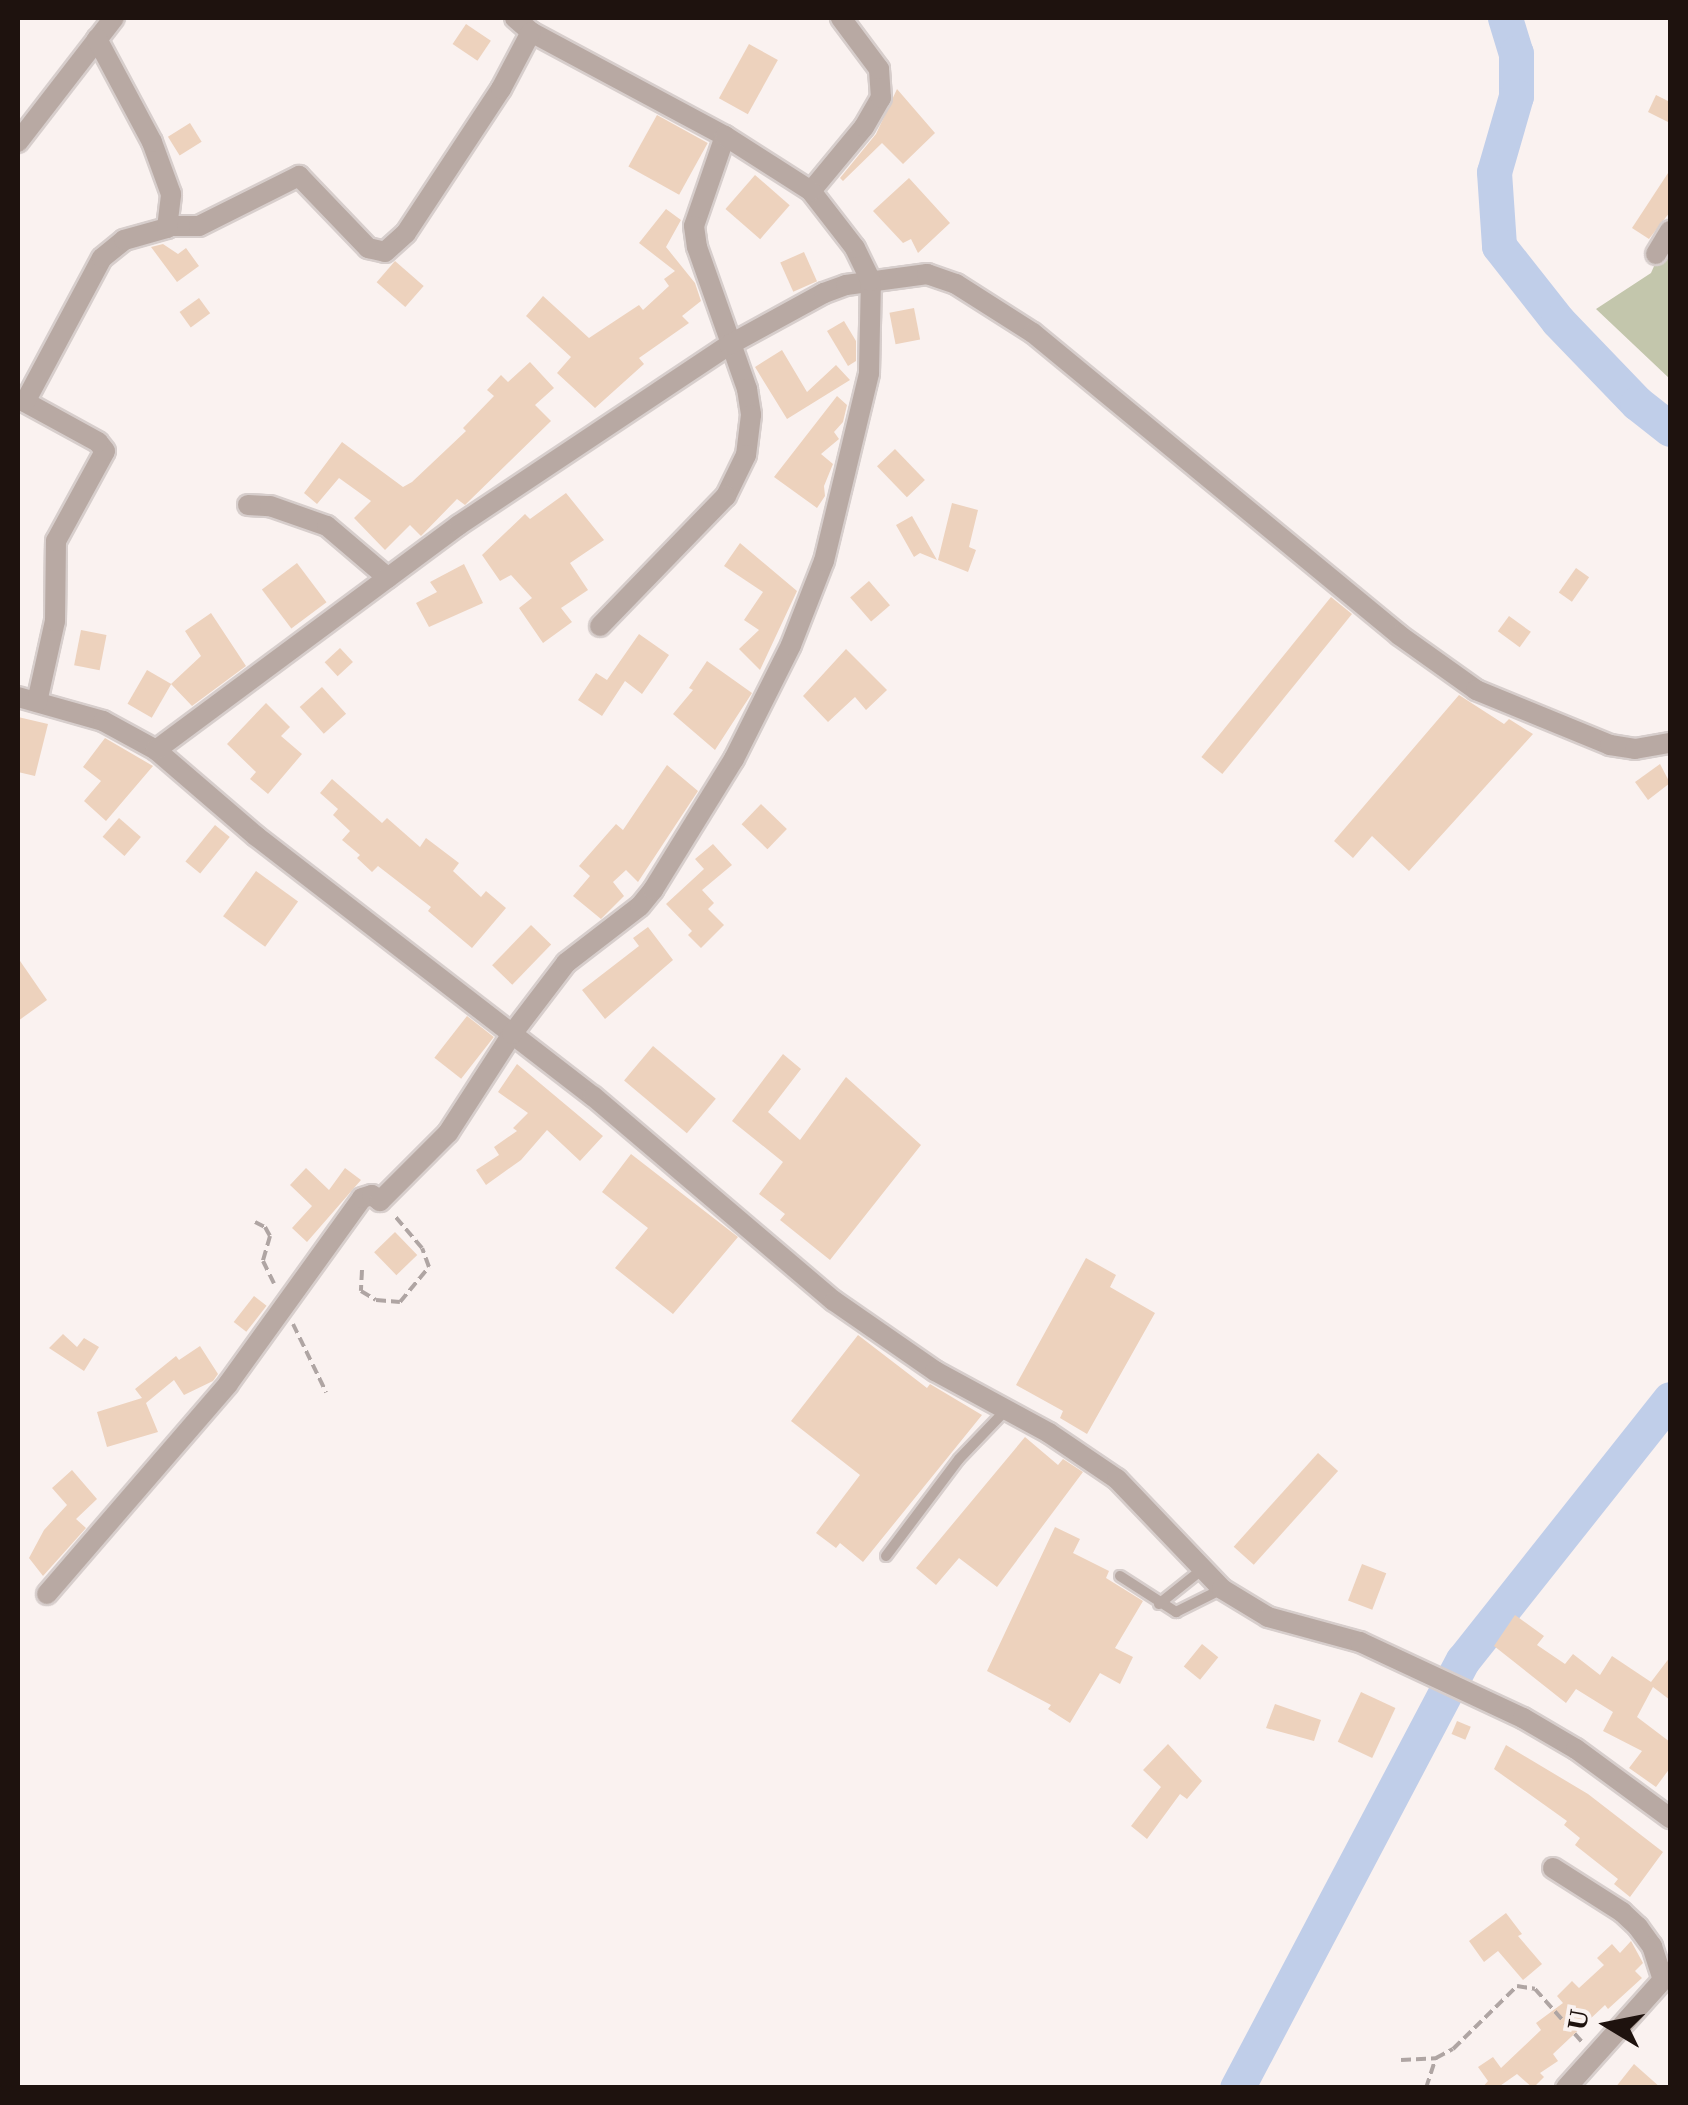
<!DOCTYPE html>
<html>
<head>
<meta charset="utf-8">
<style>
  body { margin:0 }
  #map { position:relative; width:1688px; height:2105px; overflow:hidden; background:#faf2f0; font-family:"Times New Roman",serif }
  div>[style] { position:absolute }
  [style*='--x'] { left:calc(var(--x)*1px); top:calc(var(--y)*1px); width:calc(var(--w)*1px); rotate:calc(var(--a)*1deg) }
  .green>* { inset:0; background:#c3c6ac }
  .river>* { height:35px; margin:-17.5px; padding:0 17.5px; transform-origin:17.5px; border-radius:17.5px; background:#c0cee9 }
  .building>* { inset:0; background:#edd2bd; transform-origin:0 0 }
  .path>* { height:4px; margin-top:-2px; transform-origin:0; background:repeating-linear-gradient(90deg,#afa5a3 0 10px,transparent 0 15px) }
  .roads { filter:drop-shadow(2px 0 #d7cecc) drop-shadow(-2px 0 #d7cecc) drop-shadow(0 2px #d7cecc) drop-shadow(0 -2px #d7cecc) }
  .service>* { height:10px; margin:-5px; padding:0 5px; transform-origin:5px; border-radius:5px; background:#b8a9a3 }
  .minor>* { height:20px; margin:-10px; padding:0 10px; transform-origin:10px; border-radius:10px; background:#b8a9a3 }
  span { translate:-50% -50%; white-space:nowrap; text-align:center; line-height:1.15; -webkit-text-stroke:9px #faf2f0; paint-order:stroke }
  .frame { position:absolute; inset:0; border:20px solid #1e120e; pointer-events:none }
  .north { position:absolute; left:1558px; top:1975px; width:100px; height:100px; -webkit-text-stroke:8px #faf2f0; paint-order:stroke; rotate:280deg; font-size:28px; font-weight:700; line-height:40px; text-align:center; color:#1e120e }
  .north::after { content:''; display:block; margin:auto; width:35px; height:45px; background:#1e120e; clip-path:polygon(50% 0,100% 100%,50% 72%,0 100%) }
</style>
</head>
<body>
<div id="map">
  <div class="green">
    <div style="clip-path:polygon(1670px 230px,1670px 379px,1596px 309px,1651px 273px)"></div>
  </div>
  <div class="river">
    <div style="--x:1505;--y:18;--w:37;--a:73"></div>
    <div style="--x:1516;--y:53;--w:43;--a:90"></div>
    <div style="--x:1516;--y:96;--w:79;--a:106.1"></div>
    <div style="--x:1494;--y:172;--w:74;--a:86.1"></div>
    <div style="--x:1499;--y:246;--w:95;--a:51.8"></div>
    <div style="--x:1558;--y:321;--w:114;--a:46.1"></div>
    <div style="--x:1637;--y:403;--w:42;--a:38.2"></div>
    <div style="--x:1237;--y:2088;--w:484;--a:-62.2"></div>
    <div style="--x:1463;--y:1660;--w:333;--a:-51.6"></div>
  </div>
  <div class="building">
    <div style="left:466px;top:24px;width:30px;height:24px;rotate:34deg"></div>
    <div style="left:749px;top:44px;width:33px;height:62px;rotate:29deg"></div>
    <div style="clip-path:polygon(897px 89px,935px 133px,903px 164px,882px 143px,843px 181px,840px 178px,876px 134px)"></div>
    <div style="clip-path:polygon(1656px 95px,1670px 102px,1670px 123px,1648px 112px)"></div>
    <div style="left:657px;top:115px;width:58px;height:59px;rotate:29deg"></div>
    <div style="left:190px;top:123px;width:22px;height:26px;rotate:58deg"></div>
    <div style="clip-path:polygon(1670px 170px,1670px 212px,1649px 239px,1632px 228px)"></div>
    <div style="left:755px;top:175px;width:46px;height:45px;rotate:41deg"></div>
    <div style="clip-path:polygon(909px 178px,950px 223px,918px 253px,911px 239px,903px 243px,873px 211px)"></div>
    <div style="clip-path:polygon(666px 209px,681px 220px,666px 247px,695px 283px,701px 301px,682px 316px,689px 323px,639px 358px,644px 364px,595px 408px,557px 373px,571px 357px,526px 316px,543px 296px,589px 338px,639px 305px,643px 310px,669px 286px,664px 279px,675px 271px,639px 243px)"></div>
    <div style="clip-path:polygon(163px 244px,178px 254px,186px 248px,199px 266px,177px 282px,151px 247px)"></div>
    <div style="left:804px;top:252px;width:32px;height:26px;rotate:66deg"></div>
    <div style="left:395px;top:261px;width:38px;height:28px;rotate:41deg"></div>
    <div style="left:199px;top:298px;width:19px;height:24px;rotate:54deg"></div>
    <div style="left:914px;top:308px;width:32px;height:25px;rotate:79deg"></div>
    <div style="clip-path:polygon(844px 321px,856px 341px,856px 361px,848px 366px,827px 331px)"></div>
    <div style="clip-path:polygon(782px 350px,807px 392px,836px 365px,850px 380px,787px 419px,755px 367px)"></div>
    <div style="clip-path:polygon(530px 362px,554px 388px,535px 405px,551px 421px,465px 505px,457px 499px,421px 536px,410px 525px,385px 550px,354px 518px,371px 501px,339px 478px,317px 504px,304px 493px,342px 442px,403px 487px,412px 482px,466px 431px,463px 428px,494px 396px,487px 390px,501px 375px,508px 382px)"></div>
    <div style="clip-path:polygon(837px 396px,847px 405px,843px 422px,834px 432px,839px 439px,821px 454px,833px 464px,824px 486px,825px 496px,817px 508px,774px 477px)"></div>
    <div style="left:895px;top:449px;width:43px;height:25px;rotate:46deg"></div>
    <div style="clip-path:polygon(566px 493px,604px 540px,570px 563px,588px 590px,561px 608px,572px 622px,543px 643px,519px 608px,532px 598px,511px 575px,500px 581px,482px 555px,525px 514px,530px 519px)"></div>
    <div style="clip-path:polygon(952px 503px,978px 510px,969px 547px,976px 550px,968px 572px,938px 560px)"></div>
    <div style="clip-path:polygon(912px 516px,937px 560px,920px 553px,914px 557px,896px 525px)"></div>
    <div style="clip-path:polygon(740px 543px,797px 591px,760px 670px,739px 649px,759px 630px,744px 620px,763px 592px,724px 566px)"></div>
    <div style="left:297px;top:563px;width:49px;height:44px;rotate:53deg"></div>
    <div style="clip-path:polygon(464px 564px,483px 603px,429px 627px,416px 603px,437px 592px,430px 582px)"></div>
    <div style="left:1576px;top:568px;width:16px;height:30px;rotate:35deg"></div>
    <div style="left:869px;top:581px;width:32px;height:25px;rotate:49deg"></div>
    <div style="left:1331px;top:597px;width:27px;height:206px;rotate:39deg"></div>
    <div style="clip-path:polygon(211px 613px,246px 666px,192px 706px,171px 684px,201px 656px,185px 631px)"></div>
    <div style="left:1509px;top:616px;width:27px;height:19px;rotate:36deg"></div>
    <div style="left:81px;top:630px;width:26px;height:36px;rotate:11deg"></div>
    <div style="clip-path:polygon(639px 634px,669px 655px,642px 694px,625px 681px,602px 716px,578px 700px,596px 673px,607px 680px)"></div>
    <div style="left:340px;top:648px;width:19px;height:21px;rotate:47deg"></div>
    <div style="clip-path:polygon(846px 649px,887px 690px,866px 710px,855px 697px,828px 722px,803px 696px)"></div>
    <div style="clip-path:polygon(707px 661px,752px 693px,715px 750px,673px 714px,693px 690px,689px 688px)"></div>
    <div style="left:147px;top:670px;width:28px;height:39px;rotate:30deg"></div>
    <div style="left:322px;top:687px;width:36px;height:30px;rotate:48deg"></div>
    <div style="clip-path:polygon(1459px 695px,1504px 724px,1509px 719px,1533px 734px,1409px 871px,1372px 836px,1353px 858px,1334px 841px)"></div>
    <div style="clip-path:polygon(266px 703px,290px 727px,281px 736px,302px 754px,268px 794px,250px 779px,256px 772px,227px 744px)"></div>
    <div style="clip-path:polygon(18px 717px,48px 724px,35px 776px,18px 772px)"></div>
    <div style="clip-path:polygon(105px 738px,153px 766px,106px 821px,84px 801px,101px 781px,83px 767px)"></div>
    <div style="clip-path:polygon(1660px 764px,1670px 783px,1648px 800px,1635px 782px)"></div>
    <div style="clip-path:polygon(667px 765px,698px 791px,638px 882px,626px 870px,613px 882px,624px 896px,601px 919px,573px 896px,590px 876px,579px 866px,616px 824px,623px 830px)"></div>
    <div style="clip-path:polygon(332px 779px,382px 823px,387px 818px,420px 847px,426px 838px,459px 863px,453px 871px,481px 897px,486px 891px,506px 908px,472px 948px,428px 911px,431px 907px,378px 866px,372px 872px,357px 858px,360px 855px,342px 840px,350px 831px,333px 815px,338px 809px,320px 793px)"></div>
    <div style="left:761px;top:804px;width:36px;height:28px;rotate:44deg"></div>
    <div style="left:119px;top:818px;width:29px;height:25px;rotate:41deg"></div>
    <div style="left:215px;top:825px;width:19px;height:47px;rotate:39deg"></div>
    <div style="clip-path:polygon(713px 844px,732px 865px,702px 890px,714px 903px,708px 909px,724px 925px,701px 948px,688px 935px,692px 931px,666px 904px,704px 869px,695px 859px)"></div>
    <div style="left:256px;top:871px;width:52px;height:56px;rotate:36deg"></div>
    <div style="left:531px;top:925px;width:28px;height:56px;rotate:44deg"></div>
    <div style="clip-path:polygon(648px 927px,673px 960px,605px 1019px,582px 990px,639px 946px,633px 938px)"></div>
    <div style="clip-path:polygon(18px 958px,47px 1000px,18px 1021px)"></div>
    <div style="left:467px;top:1016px;width:34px;height:53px;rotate:38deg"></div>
    <div style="left:653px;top:1046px;width:82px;height:45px;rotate:40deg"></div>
    <div style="clip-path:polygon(783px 1054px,801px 1069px,768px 1112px,800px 1140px,846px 1077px,921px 1145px,830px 1260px,780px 1220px,785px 1214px,759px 1194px,783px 1162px,732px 1121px)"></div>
    <div style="clip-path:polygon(517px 1064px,603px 1136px,580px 1161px,547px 1130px,521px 1160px,486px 1185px,476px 1170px,499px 1155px,494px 1147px,517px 1131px,513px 1128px,528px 1113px,498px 1092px)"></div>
    <div style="clip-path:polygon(631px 1154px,738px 1237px,673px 1314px,615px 1268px,648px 1228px,602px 1192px)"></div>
    <div style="clip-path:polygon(306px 1168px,329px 1190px,345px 1168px,361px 1180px,307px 1242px,292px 1228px,312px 1206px,290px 1185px)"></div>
    <div style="left:395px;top:1232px;width:32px;height:29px;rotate:46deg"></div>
    <div style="clip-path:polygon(1086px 1258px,1116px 1275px,1110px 1287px,1155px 1313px,1087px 1434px,1060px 1418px,1063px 1411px,1016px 1385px)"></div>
    <div style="left:254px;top:1296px;width:16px;height:33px;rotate:38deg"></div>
    <div style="clip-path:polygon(63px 1334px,77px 1347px,84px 1338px,99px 1347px,84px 1371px,49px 1348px)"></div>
    <div style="clip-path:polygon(858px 1335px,927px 1388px,930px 1384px,982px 1415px,863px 1562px,840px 1543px,836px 1548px,816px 1533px,860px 1475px,791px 1421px)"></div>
    <div style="clip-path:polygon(200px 1346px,218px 1374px,213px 1381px,184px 1395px,174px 1380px,146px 1403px,158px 1432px,107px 1447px,97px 1412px,142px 1398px,135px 1389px,176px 1356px,179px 1360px)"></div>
    <div style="clip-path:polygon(1025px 1437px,1058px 1465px,1063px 1459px,1083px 1472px,997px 1587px,959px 1558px,936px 1585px,916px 1568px)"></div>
    <div style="left:1318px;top:1453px;width:27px;height:126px;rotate:42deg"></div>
    <div style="clip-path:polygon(72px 1470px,97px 1499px,76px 1519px,86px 1528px,43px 1576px,29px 1558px,44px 1530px,67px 1505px,52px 1488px)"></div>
    <div style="clip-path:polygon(1055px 1527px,1080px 1539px,1073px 1553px,1109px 1571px,1106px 1578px,1143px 1601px,1115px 1648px,1133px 1657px,1120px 1684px,1100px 1673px,1070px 1723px,1048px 1709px,1051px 1705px,987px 1671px)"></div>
    <div style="left:1362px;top:1564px;width:26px;height:39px;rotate:21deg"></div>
    <div style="clip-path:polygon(1515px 1615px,1544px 1636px,1537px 1645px,1565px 1664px,1573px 1654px,1600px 1675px,1612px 1656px,1651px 1682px,1670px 1657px,1670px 1700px,1653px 1687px,1637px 1717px,1670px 1742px,1670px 1768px,1656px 1787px,1629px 1768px,1642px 1751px,1603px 1731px,1613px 1712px,1576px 1689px,1566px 1703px,1494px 1646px)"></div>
    <div style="left:1202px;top:1644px;width:21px;height:29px;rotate:39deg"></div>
    <div style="left:1361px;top:1692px;width:38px;height:55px;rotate:25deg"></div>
    <div style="clip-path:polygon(1275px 1704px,1321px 1720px,1314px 1741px,1266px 1728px)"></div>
    <div style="left:1457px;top:1721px;width:15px;height:14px;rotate:23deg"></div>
    <div style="clip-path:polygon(1168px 1744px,1202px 1781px,1187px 1799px,1180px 1794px,1147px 1839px,1131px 1826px,1161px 1787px,1143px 1770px)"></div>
    <div style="clip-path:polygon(1506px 1745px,1588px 1794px,1663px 1852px,1630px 1897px,1614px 1884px,1618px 1879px,1575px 1845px,1580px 1838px,1564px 1825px,1567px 1821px,1494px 1769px)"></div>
    <div style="clip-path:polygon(1506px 1913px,1522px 1934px,1518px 1936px,1542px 1964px,1523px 1980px,1498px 1951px,1484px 1962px,1469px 1941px)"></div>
    <div style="clip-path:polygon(1631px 1941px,1643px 1963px,1635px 1971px,1642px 1978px,1608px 2009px,1605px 2005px,1553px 2054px,1558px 2061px,1540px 2073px,1544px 2077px,1533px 2088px,1517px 2074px,1497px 2088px,1482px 2088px,1488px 2081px,1478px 2067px,1493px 2057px,1501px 2068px,1541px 2030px,1536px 2023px,1563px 2003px,1557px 1996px,1572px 1981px,1579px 1988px,1604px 1965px,1597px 1958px,1612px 1944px,1620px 1953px)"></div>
    <div style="clip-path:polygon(1634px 2064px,1661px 2088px,1615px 2088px)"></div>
  </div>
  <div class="path">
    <div style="--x:255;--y:1222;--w:11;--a:27"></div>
    <div style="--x:265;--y:1227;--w:10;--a:61"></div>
    <div style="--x:270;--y:1236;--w:26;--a:106"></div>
    <div style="--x:263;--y:1261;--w:25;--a:64"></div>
    <div style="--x:362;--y:1270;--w:21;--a:93"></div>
    <div style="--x:361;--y:1291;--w:17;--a:31"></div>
    <div style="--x:376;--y:1300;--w:24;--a:5"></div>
    <div style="--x:400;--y:1302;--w:45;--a:-50.4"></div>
    <div style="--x:429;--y:1267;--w:20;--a:-110"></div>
    <div style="--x:422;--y:1248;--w:43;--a:-130.3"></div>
    <div style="--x:293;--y:1324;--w:76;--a:64.1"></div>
    <div style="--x:1401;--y:2060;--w:35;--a:-3"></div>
    <div style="--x:1436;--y:2058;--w:19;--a:-28"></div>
    <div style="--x:1453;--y:2049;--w:90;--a:-44.5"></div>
    <div style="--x:1517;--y:1986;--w:18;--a:9"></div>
    <div style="--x:1535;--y:1989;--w:72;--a:48.4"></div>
    <div style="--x:1426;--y:2088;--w:32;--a:-72"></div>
  </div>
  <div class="roads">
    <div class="service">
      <div style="--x:886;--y:1556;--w:121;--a:-53"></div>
      <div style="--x:959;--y:1459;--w:65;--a:-46.2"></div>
      <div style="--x:1120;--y:1576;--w:67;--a:32.7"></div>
      <div style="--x:1176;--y:1612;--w:51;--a:-26.6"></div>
      <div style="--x:1159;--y:1604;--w:58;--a:-38.7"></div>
    </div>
    <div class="minor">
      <div style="--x:515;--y:18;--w:21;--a:41"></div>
      <div style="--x:531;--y:32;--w:220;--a:28.2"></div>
      <div style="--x:725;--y:136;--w:95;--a:109"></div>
      <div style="--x:694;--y:226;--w:21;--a:82"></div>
      <div style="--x:697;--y:247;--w:151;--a:70.6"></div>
      <div style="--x:747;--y:389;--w:26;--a:81"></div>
      <div style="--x:751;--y:415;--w:40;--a:97.1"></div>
      <div style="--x:746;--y:455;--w:46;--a:116"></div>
      <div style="--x:726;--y:496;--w:181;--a:134.1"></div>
      <div style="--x:18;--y:142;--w:157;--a:-52.3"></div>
      <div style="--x:811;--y:191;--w:83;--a:-50.4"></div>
      <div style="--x:864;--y:127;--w:34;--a:-60"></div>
      <div style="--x:881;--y:98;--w:29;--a:-94"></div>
      <div style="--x:879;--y:69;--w:64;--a:-126.7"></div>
      <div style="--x:168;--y:226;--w:31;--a:0"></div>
      <div style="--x:199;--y:226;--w:112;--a:-26.6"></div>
      <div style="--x:299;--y:176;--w:100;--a:46.2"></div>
      <div style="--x:368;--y:248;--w:17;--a:13"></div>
      <div style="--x:385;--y:252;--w:28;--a:-42"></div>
      <div style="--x:406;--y:233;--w:173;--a:-56.6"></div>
      <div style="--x:501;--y:89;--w:64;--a:-62.2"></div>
      <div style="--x:1656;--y:254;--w:27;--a:-59"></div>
      <div style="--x:248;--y:505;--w:22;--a:3"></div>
      <div style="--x:270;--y:506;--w:60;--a:19.3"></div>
      <div style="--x:327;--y:526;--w:80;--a:40.4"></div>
      <div style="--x:18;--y:697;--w:88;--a:15.8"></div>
      <div style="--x:103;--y:721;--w:60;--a:28.7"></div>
      <div style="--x:156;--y:750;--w:132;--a:40.7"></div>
      <div style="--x:256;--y:836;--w:426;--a:37.7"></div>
      <div style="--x:593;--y:1096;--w:316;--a:40.4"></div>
      <div style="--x:834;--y:1301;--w:123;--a:34.7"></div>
      <div style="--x:935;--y:1371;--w:130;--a:28.5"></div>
      <div style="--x:1049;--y:1433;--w:82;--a:34.1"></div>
      <div style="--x:1117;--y:1479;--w:152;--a:46.3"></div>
      <div style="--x:1222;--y:1589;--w:54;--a:31.3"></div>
      <div style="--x:1268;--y:1617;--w:95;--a:15.2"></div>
      <div style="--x:1360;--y:1642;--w:180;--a:25"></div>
      <div style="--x:1523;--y:1718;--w:61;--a:30.3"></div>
      <div style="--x:1576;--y:1749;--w:117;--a:36.3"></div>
      <div style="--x:37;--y:702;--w:83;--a:-77.5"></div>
      <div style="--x:55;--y:621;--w:80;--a:-89.3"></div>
      <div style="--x:56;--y:541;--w:102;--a:-61.4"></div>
      <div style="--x:105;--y:451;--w:11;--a:-128"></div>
      <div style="--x:98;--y:442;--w:83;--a:-151.3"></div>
      <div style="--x:25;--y:402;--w:163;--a:-61.9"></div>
      <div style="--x:102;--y:258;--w:28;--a:-39"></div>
      <div style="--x:124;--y:240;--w:45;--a:-15.6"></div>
      <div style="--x:167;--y:228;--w:34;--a:-83"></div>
      <div style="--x:171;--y:194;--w:55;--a:-110.1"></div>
      <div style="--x:152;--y:142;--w:117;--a:-118.1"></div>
      <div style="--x:156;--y:750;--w:377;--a:-36.6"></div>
      <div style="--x:459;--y:525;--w:324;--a:-33.7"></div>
      <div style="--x:729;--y:345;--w:108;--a:-28.7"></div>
      <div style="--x:824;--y:293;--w:23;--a:-20"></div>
      <div style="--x:846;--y:285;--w:82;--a:-7.7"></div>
      <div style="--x:927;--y:274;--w:31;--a:19"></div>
      <div style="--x:956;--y:284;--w:91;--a:32.5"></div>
      <div style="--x:1033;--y:333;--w:475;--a:39.5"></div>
      <div style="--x:1399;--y:635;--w:95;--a:35.5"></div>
      <div style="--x:1476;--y:690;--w:145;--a:22.3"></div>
      <div style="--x:1610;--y:745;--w:25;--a:9"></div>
      <div style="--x:1635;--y:749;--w:36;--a:-10"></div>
      <div style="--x:47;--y:1594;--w:277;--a:-49.2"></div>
      <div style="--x:228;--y:1384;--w:229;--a:-54.2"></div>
      <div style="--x:362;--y:1198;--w:10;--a:-17"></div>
      <div style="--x:372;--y:1195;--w:10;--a:37"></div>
      <div style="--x:380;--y:1201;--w:96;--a:-45"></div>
      <div style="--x:448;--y:1133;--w:118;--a:-57.1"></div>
      <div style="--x:512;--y:1034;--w:89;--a:-52.7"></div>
      <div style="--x:566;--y:963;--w:93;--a:-37.6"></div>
      <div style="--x:640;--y:906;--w:21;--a:-51"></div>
      <div style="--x:653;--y:890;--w:154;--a:-58.3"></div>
      <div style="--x:734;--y:759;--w:127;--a:-63.4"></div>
      <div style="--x:791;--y:645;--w:90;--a:-68.6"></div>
      <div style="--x:824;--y:561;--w:193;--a:-76.5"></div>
      <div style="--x:869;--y:373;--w:92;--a:-88.8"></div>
      <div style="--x:871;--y:281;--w:37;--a:-116"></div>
      <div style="--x:855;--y:248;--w:72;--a:-127.7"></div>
      <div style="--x:811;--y:191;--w:102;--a:-147.4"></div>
      <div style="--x:1553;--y:1868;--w:82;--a:32.5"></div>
      <div style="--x:1622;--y:1912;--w:22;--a:43"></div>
      <div style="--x:1638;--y:1927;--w:24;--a:54"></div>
      <div style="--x:1652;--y:1946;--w:35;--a:72"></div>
      <div style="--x:1566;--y:2088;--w:156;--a:-48.1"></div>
    </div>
  </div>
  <div class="frame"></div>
  <div class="north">U</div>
</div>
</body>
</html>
